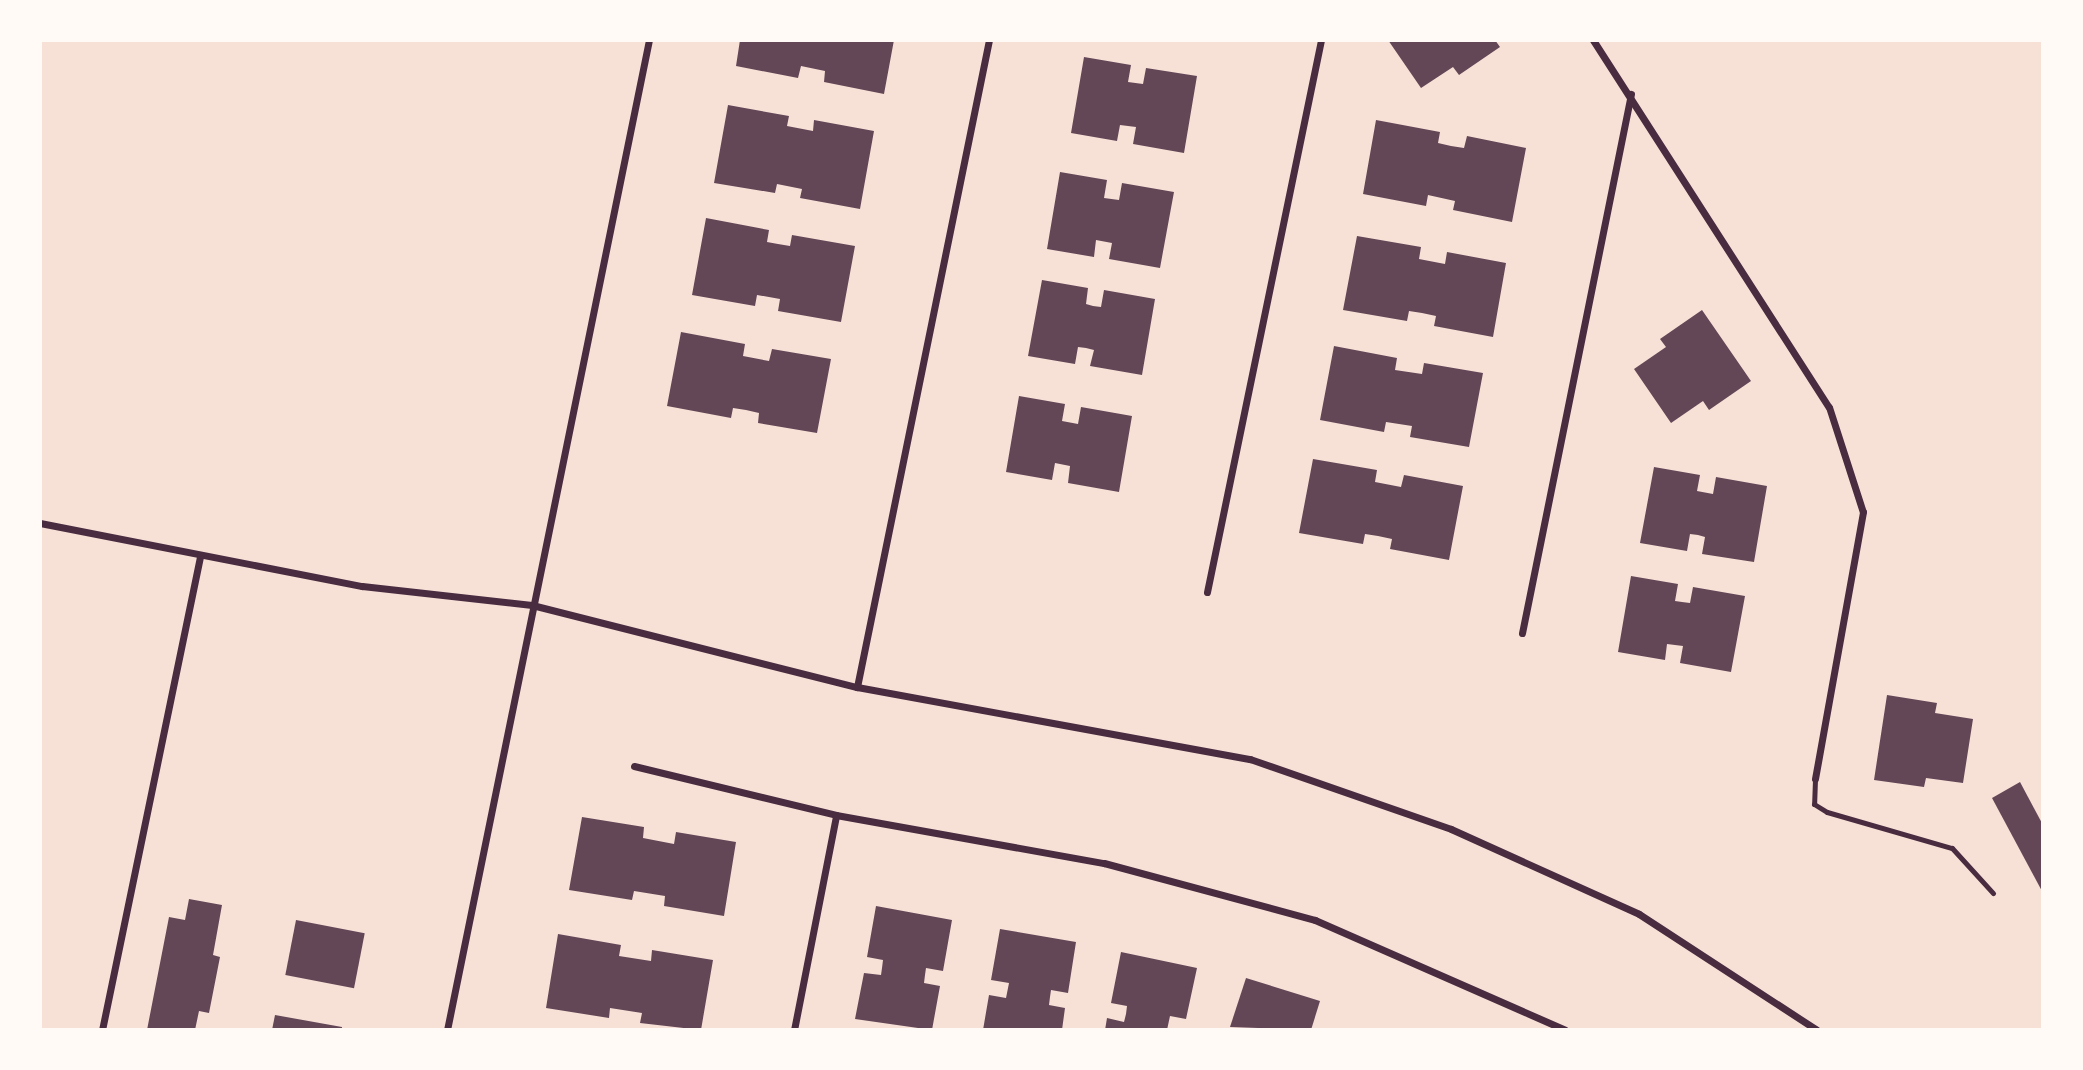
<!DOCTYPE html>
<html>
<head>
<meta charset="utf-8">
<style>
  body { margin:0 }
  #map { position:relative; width:2083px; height:1070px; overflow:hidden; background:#f7e1d7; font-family:Georgia,serif }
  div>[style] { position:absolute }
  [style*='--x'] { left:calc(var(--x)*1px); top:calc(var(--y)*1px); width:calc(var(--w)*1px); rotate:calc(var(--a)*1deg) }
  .building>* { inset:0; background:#644757; transform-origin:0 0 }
  .service>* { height:5px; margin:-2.5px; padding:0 2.5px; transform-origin:2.5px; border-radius:2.5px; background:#4a2c40 }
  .minor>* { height:7px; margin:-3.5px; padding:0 3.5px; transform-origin:3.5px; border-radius:3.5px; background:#4a2c40 }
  span { translate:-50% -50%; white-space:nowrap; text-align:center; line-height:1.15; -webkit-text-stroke:5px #fffaf5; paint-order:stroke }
  .frame { position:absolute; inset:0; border:42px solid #fffaf5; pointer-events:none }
</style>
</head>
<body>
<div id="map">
  <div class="building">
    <div style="clip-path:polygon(740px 40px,894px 40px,884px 94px,824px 82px,825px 71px,801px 66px,798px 78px,736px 66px)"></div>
    <div style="clip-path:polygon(1388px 40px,1495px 40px,1500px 47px,1459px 75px,1453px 67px,1421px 88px)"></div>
    <div style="clip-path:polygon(1084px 57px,1131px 65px,1128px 82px,1143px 84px,1146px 68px,1197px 76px,1184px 153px,1133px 144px,1136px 127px,1120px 125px,1117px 141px,1071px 133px)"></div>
    <div style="clip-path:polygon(728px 105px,789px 116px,787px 126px,813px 131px,814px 120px,874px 131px,860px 209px,800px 198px,802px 189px,777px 184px,775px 193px,714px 183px)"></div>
    <div style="clip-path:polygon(1376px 120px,1440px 132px,1438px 143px,1451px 146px,1464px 148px,1467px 136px,1526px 148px,1512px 222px,1453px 210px,1455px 201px,1428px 195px,1426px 206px,1363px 194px)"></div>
    <div style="clip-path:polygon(1060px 172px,1107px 180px,1104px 198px,1119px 200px,1122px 183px,1174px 192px,1160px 268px,1109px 259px,1112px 243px,1096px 240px,1094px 257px,1047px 249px)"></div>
    <div style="clip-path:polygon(706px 218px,769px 230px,767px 242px,778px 244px,790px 246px,792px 235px,855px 246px,841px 322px,778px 311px,780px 299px,757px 295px,755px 306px,692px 295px)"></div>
    <div style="clip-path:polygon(1357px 236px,1421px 247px,1419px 259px,1445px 264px,1447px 252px,1506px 263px,1493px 337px,1434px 326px,1436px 316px,1422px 313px,1409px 311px,1407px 321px,1343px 310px)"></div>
    <div style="clip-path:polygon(1042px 280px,1088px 288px,1086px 304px,1093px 306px,1101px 307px,1104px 290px,1155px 299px,1142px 375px,1090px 366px,1094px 350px,1086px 348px,1078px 347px,1075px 364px,1028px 356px)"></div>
    <div style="clip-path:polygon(1702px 310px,1751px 381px,1709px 410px,1703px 401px,1671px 423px,1634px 369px,1666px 347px,1660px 339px)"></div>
    <div style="clip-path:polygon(681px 332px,745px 344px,743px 356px,769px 361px,772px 349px,831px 359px,817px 433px,758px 423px,759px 413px,746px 410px,733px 408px,731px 418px,667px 406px)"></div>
    <div style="clip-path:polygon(1334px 346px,1397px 358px,1395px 370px,1422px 374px,1424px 363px,1483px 373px,1469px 447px,1410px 437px,1412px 426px,1386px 422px,1384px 432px,1320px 420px)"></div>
    <div style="clip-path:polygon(1019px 396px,1065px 404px,1062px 421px,1078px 424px,1081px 407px,1132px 416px,1119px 492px,1068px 483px,1070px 466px,1055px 463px,1052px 480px,1006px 472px)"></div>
    <div style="clip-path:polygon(1313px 459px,1377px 470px,1375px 482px,1401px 487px,1404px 475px,1463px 486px,1449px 560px,1390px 549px,1392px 539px,1378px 536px,1365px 534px,1363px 544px,1299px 533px)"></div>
    <div style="clip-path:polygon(1654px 467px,1700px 475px,1697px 491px,1713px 494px,1716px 477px,1767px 486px,1754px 562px,1702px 554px,1705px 537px,1698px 535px,1690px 534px,1687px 551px,1640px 543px)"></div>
    <div style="clip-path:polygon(1631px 576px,1678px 584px,1675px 601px,1682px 602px,1690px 603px,1693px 587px,1745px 596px,1731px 672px,1680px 663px,1683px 646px,1667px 644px,1665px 660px,1618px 652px)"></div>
    <div style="clip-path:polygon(1887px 695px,1937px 703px,1935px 713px,1973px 719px,1963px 783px,1926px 778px,1924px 787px,1874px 780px)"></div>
    <div style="clip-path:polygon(2020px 782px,2043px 825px,2043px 893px,1992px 798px)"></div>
    <div style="clip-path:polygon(582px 817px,644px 827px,643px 838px,674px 844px,676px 832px,736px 842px,724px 916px,664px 906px,665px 896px,634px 891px,632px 900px,569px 890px)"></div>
    <div style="clip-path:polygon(189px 899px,222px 905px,213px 955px,220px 957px,209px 1013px,199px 1011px,195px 1030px,147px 1030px,169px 917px,185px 920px)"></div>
    <div style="clip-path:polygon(876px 906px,952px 920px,943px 971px,926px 968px,925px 975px,924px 983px,940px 986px,932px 1030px,855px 1019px,864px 973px,881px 975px,882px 968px,883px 960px,867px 957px)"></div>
    <div style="left:296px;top:920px;width:70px;height:56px;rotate:11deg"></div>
    <div style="clip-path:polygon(1000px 929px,1076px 942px,1068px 993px,1051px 990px,1050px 997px,1049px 1005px,1065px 1008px,1062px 1030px,983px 1030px,989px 995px,1006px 998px,1009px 983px,991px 980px)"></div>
    <div style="clip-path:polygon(558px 934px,621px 945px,619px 956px,651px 961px,652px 950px,713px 960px,701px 1030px,640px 1023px,642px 1013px,610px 1008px,609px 1018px,546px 1008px)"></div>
    <div style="clip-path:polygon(1121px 952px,1197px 968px,1186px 1019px,1170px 1016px,1167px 1030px,1105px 1030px,1107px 1018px,1124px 1022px,1126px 1014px,1127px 1006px,1111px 1003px)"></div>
    <div style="clip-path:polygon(1246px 978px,1320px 1001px,1311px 1030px,1230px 1027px)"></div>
    <div style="clip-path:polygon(275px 1015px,342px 1027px,342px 1030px,272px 1030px)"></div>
  </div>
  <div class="service">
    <div style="--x:1815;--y:779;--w:25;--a:92"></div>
    <div style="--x:1814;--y:804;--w:15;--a:32"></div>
    <div style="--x:1827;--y:812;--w:130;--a:16.1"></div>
    <div style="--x:1952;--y:848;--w:61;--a:47.7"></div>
  </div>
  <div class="minor">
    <div style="--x:1593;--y:40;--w:436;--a:57.3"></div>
    <div style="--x:1829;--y:407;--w:110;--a:72.1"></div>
    <div style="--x:1863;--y:512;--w:271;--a:100.2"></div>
    <div style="--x:40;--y:523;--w:328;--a:11.1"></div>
    <div style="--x:362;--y:586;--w:171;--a:6.4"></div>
    <div style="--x:532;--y:605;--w:335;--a:14.2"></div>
    <div style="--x:857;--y:687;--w:400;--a:10.4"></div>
    <div style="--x:1250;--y:759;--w:213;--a:19.2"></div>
    <div style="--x:1451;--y:829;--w:206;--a:24.3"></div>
    <div style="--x:1639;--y:914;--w:212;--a:33.1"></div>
    <div style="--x:1207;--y:592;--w:564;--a:-78.33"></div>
    <div style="--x:1522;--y:633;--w:550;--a:-78.57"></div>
    <div style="--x:857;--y:687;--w:660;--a:-78.47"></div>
    <div style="--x:634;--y:766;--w:208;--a:13.6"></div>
    <div style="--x:836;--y:815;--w:272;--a:10.2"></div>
    <div style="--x:1104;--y:863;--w:219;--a:15.1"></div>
    <div style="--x:1315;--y:920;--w:273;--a:23.7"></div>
    <div style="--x:102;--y:1030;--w:485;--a:-78.3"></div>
    <div style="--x:447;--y:1030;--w:1010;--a:-78.47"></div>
    <div style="--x:794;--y:1030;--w:219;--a:-78.9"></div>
  </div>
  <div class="frame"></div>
</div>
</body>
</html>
